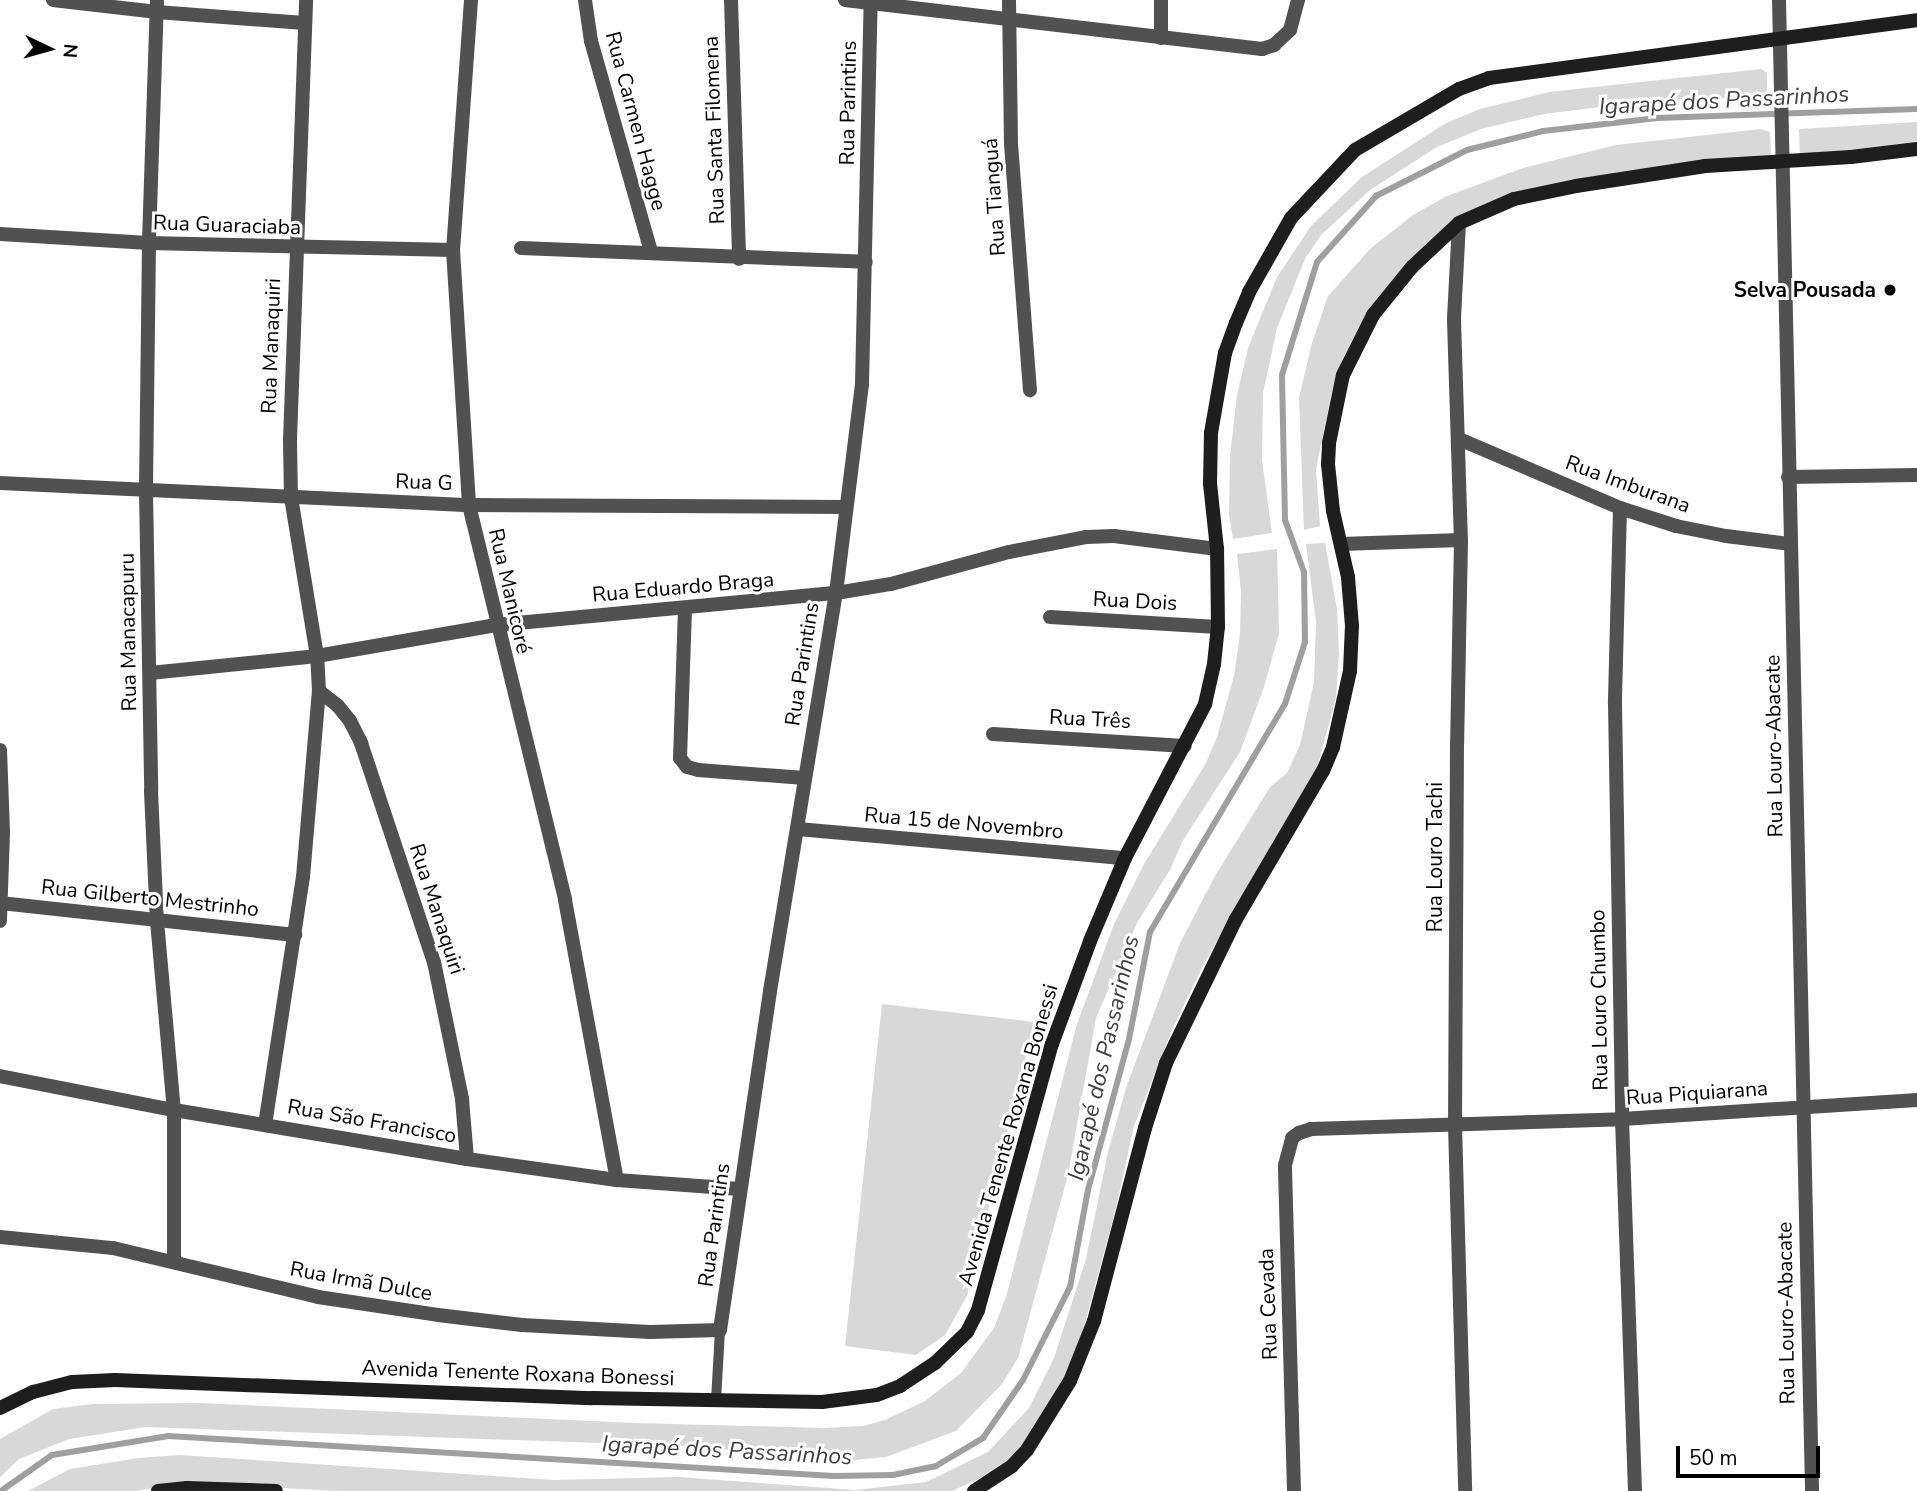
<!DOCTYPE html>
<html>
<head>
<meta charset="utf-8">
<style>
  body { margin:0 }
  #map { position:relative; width:1917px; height:1491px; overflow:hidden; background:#fff; font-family:"Nunito Sans",sans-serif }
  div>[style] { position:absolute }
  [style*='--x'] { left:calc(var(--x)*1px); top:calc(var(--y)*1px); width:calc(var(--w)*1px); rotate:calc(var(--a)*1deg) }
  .green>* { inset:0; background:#d8d8d8 }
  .stream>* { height:6px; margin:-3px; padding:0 3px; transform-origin:3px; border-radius:3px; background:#9f9f9f }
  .lane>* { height:10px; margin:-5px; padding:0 5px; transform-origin:5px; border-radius:5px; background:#515151 }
  .street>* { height:14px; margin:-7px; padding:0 7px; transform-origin:7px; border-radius:7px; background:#515151 }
  .secondary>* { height:14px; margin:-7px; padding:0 7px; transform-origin:7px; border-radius:7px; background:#1e1e1e }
  .dots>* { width:19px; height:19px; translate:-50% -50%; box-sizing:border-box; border:4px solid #fff; border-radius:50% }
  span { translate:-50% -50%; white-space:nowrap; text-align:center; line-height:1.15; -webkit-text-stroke:6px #fff; paint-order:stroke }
  .street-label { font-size:21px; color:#000 }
  .poi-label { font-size:21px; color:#000; font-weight:700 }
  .right { translate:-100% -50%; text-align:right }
  .water-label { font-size:23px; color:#404040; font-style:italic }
  .north { position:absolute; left:14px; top:14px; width:70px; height:70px; -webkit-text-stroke:5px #fff; paint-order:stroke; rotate:95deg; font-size:19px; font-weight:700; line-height:28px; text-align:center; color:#000 }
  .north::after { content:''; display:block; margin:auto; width:24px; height:32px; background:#000; clip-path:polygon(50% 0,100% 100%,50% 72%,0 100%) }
  .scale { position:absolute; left:1676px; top:1446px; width:144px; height:32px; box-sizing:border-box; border:4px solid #000; border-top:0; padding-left:9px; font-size:21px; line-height:24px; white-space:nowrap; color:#000; -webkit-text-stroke:5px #fff; paint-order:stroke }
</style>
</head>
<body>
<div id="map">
  <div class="green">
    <div style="clip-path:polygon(1761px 69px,1767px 73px,1767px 98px,1680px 99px,1616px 105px,1544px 114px,1481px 129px,1437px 147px,1370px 190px,1321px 235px,1305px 259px,1277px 328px,1263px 393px,1262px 460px,1272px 533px,1233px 539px,1229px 515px,1230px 456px,1237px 395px,1248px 348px,1277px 277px,1311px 226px,1362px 177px,1446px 123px,1480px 109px,1549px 92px)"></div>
    <div style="clip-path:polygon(1917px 122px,1917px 141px,1800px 159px,1799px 129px)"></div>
    <div style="clip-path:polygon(1761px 129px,1770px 132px,1771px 154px,1763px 168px,1551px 186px,1480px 211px,1359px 327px,1343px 358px,1332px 391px,1316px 469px,1320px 526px,1304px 530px,1299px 398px,1312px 343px,1328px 296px,1371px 248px,1413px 215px,1447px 196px,1523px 168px,1616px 145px)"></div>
    <div style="clip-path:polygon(1325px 543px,1337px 609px,1339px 653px,1336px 698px,1316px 772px,1206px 960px,1172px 1030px,1134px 1126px,1116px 1208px,1079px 1345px,1065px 1378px,1030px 1437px,1009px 1460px,985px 1476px,952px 1491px,338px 1491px,187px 1483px,135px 1491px,28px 1491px,70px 1469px,138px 1458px,179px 1455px,555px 1480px,678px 1477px,856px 1490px,926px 1482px,988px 1452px,1029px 1408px,1054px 1358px,1086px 1259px,1108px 1152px,1126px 1088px,1180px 943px,1215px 876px,1270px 787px,1287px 773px,1300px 745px,1314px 682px,1316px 622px,1306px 544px)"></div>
    <div style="clip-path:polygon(1277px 549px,1279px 633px,1264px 687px,1240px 752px,1182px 842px,1171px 868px,1137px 923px,1096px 1018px,1068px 1175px,1018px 1358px,1002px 1384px,956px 1431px,886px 1457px,854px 1460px,683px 1446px,146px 1427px,69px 1439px,19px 1459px,0 1477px,0 1439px,53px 1409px,93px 1404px,199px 1403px,636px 1423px,825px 1428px,863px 1426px,885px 1420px,925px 1401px,961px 1373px,994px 1328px,1006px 1297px,1077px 1024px,1114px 924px,1144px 864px,1206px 763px,1217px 737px,1234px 676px,1240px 634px,1241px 591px,1237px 554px)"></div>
    <div style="clip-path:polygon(882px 1004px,1034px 1022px,967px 1296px,945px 1335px,916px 1355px,845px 1346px)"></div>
  </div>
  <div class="stream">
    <div style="--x:1;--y:1491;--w:62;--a:-35.2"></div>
    <div style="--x:52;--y:1455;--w:118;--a:-9.3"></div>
    <div style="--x:168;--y:1436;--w:667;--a:3.44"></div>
    <div style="--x:834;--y:1476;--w:59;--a:-1"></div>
    <div style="--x:893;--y:1475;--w:44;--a:-11.8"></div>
    <div style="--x:936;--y:1466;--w:55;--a:-30.8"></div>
    <div style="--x:983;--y:1438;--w:70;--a:-55.4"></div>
    <div style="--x:1023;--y:1380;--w:104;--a:-63.2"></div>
    <div style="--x:1070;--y:1287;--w:99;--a:-79.5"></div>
    <div style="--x:1088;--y:1190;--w:156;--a:-74.8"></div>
    <div style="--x:1129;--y:1039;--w:109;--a:-78.9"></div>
    <div style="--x:1150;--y:932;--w:265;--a:-59.4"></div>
    <div style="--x:1285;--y:704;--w:65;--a:-72.1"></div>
    <div style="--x:1305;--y:642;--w:70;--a:-90.8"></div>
    <div style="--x:1304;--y:572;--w:55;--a:-110.1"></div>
    <div style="--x:1285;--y:520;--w:145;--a:-91.2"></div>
    <div style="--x:1282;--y:375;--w:118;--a:-72.8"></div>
    <div style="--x:1317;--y:262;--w:89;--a:-48.2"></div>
    <div style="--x:1376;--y:196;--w:102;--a:-26.8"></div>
    <div style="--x:1467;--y:150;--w:78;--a:-14"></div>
    <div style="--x:1543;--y:131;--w:115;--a:-6.5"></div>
    <div style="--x:1657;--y:118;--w:260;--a:-2"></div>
  </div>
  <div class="lane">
    <div style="--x:716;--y:1400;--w:70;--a:-86.7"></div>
  </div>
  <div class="street">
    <div style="--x:53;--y:0;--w:105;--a:6.6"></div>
    <div style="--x:157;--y:12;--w:148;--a:4.3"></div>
    <div style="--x:157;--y:0;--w:243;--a:91.9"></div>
    <div style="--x:149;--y:243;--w:248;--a:90.7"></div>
    <div style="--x:146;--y:491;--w:300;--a:89"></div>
    <div style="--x:151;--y:791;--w:130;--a:87.4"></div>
    <div style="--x:157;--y:921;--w:190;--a:84.9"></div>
    <div style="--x:174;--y:1110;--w:152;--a:90"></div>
    <div style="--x:471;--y:0;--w:251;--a:94.1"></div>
    <div style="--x:453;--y:250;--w:256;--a:86.4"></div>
    <div style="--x:469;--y:505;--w:406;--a:76.3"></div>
    <div style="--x:565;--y:900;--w:285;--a:79.5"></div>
    <div style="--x:585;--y:0;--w:41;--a:81.7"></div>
    <div style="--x:591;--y:41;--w:219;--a:74.1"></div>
    <div style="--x:731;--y:0;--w:259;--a:88.2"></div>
    <div style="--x:845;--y:0;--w:420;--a:6.7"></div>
    <div style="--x:1262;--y:49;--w:13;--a:-18"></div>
    <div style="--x:1274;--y:45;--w:22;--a:-43"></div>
    <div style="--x:1290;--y:30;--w:31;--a:-75"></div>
    <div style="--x:1009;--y:0;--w:144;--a:89.2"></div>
    <div style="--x:1011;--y:144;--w:247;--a:85.6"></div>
    <div style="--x:1779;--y:0;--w:1491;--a:88.73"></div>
    <div style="--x:1161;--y:38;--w:38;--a:-90"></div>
    <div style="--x:1459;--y:223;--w:97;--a:93"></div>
    <div style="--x:1454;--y:320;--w:220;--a:88.2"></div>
    <div style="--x:1461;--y:540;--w:205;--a:91.1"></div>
    <div style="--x:1457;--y:745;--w:380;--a:90.3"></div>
    <div style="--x:1455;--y:1125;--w:366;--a:88.4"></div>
    <div style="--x:0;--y:234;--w:149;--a:3.5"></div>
    <div style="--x:149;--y:243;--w:304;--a:1.3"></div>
    <div style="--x:521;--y:248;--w:345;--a:2.3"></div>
    <div style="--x:1459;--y:439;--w:175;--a:23.2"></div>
    <div style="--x:1620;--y:508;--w:59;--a:17.8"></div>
    <div style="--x:1676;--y:526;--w:51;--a:11.3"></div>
    <div style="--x:1726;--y:536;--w:64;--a:7.1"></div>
    <div style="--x:1788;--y:477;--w:129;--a:-0.9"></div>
    <div style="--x:0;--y:483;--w:470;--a:2.7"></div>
    <div style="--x:469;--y:505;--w:377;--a:0.3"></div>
    <div style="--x:1620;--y:508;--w:196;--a:91.5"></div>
    <div style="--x:1615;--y:704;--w:415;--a:89"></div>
    <div style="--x:1622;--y:1119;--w:372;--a:88"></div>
    <div style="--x:1341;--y:544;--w:120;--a:-1.9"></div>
    <div style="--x:685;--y:608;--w:150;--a:91.9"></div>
    <div style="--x:680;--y:758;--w:11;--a:52"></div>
    <div style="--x:687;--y:767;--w:11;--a:15"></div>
    <div style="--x:698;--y:770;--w:107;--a:4.3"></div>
    <div style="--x:1050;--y:617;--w:168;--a:3.4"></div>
    <div style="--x:150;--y:673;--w:168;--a:-5.8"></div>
    <div style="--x:317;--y:656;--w:182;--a:-9.8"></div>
    <div style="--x:496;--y:625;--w:342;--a:-5.4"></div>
    <div style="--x:836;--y:593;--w:56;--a:-9.3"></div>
    <div style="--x:891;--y:584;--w:122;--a:-15.2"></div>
    <div style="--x:1009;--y:552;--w:78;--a:-11"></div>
    <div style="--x:1086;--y:537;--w:28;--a:-2"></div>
    <div style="--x:1114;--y:536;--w:104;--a:7.2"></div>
    <div style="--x:319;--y:691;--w:24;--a:38"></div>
    <div style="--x:338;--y:706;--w:19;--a:51"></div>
    <div style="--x:350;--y:721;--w:25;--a:63"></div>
    <div style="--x:361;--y:743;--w:231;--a:71.6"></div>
    <div style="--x:434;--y:962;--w:140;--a:78.4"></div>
    <div style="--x:462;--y:1099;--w:60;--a:85.2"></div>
    <div style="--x:993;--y:734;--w:192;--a:3.6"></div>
    <div style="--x:0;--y:750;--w:83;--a:87.9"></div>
    <div style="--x:3;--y:833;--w:88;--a:92"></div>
    <div style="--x:798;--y:829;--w:328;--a:5.1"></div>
    <div style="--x:0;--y:903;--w:297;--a:6.2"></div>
    <div style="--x:0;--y:1076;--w:177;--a:11.1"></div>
    <div style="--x:174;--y:1110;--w:297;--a:9.5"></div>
    <div style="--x:467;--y:1159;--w:151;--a:8"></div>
    <div style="--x:617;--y:1180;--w:123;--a:4.2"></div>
    <div style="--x:265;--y:1125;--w:251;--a:-81.3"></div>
    <div style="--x:303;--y:877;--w:187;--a:-85.1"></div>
    <div style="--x:319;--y:691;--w:35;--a:-93"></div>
    <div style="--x:317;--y:656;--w:160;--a:-99.3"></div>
    <div style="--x:291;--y:498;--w:58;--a:-91"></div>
    <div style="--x:290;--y:440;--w:440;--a:-87.9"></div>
    <div style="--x:0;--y:1237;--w:114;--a:5.6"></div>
    <div style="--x:113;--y:1248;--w:211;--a:13.4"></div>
    <div style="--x:318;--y:1297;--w:121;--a:8.5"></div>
    <div style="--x:438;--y:1315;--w:85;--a:6.8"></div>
    <div style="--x:522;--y:1325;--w:128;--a:3.1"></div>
    <div style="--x:650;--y:1332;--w:70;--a:-1.6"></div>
    <div style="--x:720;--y:1330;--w:343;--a:-81.6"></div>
    <div style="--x:770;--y:991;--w:403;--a:-80.6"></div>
    <div style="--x:836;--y:593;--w:211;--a:-82.9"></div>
    <div style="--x:862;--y:384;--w:384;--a:-88.7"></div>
    <div style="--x:1294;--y:1491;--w:326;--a:-91.6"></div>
    <div style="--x:1285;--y:1165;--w:28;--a:-75"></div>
    <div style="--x:1292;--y:1138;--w:9;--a:-36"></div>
    <div style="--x:1299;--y:1133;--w:13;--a:-18"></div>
    <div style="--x:1311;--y:1129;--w:311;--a:-1.8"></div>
    <div style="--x:1622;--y:1119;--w:296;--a:-3.7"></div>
  </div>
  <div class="secondary">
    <div style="--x:0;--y:1408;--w:37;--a:-26"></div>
    <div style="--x:33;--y:1392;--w:40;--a:-14.4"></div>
    <div style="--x:72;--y:1382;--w:43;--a:-2.7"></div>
    <div style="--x:115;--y:1380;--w:477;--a:2.2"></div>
    <div style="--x:592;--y:1398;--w:230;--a:1"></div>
    <div style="--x:822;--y:1402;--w:55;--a:-7.3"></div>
    <div style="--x:877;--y:1395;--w:25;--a:-21"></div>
    <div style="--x:900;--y:1386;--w:42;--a:-33.3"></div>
    <div style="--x:935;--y:1363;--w:45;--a:-44.1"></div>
    <div style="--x:967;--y:1332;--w:25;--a:-63"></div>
    <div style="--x:978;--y:1310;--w:276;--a:-74.5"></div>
    <div style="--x:1052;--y:1044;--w:110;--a:-69.7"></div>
    <div style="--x:1090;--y:941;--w:90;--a:-67.1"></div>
    <div style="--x:1125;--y:858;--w:174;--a:-62.5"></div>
    <div style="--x:1205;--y:704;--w:41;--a:-77.3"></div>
    <div style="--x:1214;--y:664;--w:37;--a:-84"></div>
    <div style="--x:1218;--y:627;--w:78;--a:-90.7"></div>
    <div style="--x:1217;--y:549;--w:65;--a:-96.1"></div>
    <div style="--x:1210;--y:484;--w:51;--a:-88.9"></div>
    <div style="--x:1211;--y:433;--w:81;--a:-80.1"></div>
    <div style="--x:1225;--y:353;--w:32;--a:-70"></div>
    <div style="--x:1236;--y:323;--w:34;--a:-67"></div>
    <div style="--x:1249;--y:292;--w:85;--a:-60.4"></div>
    <div style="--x:1291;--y:218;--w:93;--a:-46.7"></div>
    <div style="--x:1355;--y:150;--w:121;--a:-30.4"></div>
    <div style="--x:1459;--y:89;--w:32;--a:-20"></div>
    <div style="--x:1489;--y:78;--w:432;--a:-7.7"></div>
    <div style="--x:158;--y:1491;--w:29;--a:-6"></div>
    <div style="--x:187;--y:1488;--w:89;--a:1.9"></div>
    <div style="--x:974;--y:1491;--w:45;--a:-33.3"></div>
    <div style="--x:1012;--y:1466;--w:22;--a:-47"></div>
    <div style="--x:1027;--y:1450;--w:81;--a:-58.1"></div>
    <div style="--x:1070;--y:1381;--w:65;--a:-68.2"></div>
    <div style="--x:1094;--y:1321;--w:200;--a:-75.2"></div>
    <div style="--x:1145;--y:1128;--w:68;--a:-72.1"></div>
    <div style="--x:1166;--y:1063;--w:160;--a:-64.1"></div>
    <div style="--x:1236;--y:919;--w:172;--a:-59.6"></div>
    <div style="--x:1323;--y:771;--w:26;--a:-67"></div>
    <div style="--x:1333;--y:747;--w:78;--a:-77.4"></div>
    <div style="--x:1350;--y:671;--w:45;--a:-87.5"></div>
    <div style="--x:1352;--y:626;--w:49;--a:-94.7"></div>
    <div style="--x:1348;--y:577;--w:68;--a:-102.8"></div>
    <div style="--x:1333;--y:511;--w:47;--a:-96.1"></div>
    <div style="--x:1328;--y:464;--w:21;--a:-87"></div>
    <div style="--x:1329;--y:443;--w:69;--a:-78.4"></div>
    <div style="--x:1343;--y:375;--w:67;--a:-63.4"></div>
    <div style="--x:1373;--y:315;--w:62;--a:-50.9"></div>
    <div style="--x:1412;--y:267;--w:64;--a:-43.1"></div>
    <div style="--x:1459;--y:223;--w:60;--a:-23.6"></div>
    <div style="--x:1514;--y:199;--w:63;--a:-11.8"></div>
    <div style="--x:1576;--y:186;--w:131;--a:-8.8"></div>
    <div style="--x:1705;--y:166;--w:146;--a:-3.5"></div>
    <div style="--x:1851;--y:157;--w:66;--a:-6.9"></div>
  </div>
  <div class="dots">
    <div style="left:1890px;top:290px;background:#000"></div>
  </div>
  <div class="street-label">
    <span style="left:848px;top:103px;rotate:-89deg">Rua Parintins</span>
    <span style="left:636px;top:121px;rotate:75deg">Rua Carmen Hagge</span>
    <span style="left:714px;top:130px;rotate:-92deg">Rua Santa Filomena</span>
    <span style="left:994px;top:197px;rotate:-94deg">Rua Tianguá</span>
    <span style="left:227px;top:225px;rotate:2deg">Rua Guaraciaba</span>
    <span style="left:271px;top:346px;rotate:-88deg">Rua Manaquiri</span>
    <span style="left:424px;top:482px;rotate:2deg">Rua G</span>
    <span style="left:1628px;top:484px;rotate:20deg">Rua Imburana</span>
    <span style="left:683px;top:587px;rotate:-5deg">Rua Eduardo Braga</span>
    <span style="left:510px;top:591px;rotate:77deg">Rua Manicoré</span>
    <span style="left:1135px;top:601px;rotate:3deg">Rua Dois</span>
    <span style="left:128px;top:632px;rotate:-91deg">Rua Manacapuru</span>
    <span style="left:802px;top:664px;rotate:-81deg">Rua Parintins</span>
    <span style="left:1090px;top:719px;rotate:3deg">Rua Três</span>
    <span style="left:1774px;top:746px;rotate:-91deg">Rua Louro-Abacate</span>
    <span style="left:964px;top:823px;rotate:5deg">Rua 15 de Novembro</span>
    <span style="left:1435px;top:857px;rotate:-90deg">Rua Louro Tachi</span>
    <span style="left:150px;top:898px;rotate:6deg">Rua Gilberto Mestrinho</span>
    <span style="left:437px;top:909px;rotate:72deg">Rua Manaquiri</span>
    <span style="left:1599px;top:1000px;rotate:-91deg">Rua Louro Chumbo</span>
    <span style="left:1697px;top:1093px;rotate:-4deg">Rua Piquiarana</span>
    <span style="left:372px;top:1121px;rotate:10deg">Rua São Francisco</span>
    <span style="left:1008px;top:1135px;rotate:-74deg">Avenida Tenente Roxana Bonessi</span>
    <span style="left:714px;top:1225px;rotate:-82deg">Rua Parintins</span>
    <span style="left:361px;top:1281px;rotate:10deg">Rua Irmã Dulce</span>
    <span style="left:1268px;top:1304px;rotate:-92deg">Rua Cevada</span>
    <span style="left:1786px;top:1313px;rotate:-91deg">Rua Louro-Abacate</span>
    <span style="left:518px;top:1373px;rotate:2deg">Avenida Tenente Roxana Bonessi</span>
  </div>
  <div class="poi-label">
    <span class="right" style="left:1876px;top:290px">Selva Pousada</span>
  </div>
  <div class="water-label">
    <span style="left:1724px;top:101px;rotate:-3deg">Igarapé dos Passarinhos</span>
    <span style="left:1104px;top:1058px;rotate:-77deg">Igarapé dos Passarinhos</span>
    <span style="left:727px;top:1451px;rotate:3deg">Igarapé dos Passarinhos</span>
  </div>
  <div class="north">N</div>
  <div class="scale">50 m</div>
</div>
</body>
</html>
